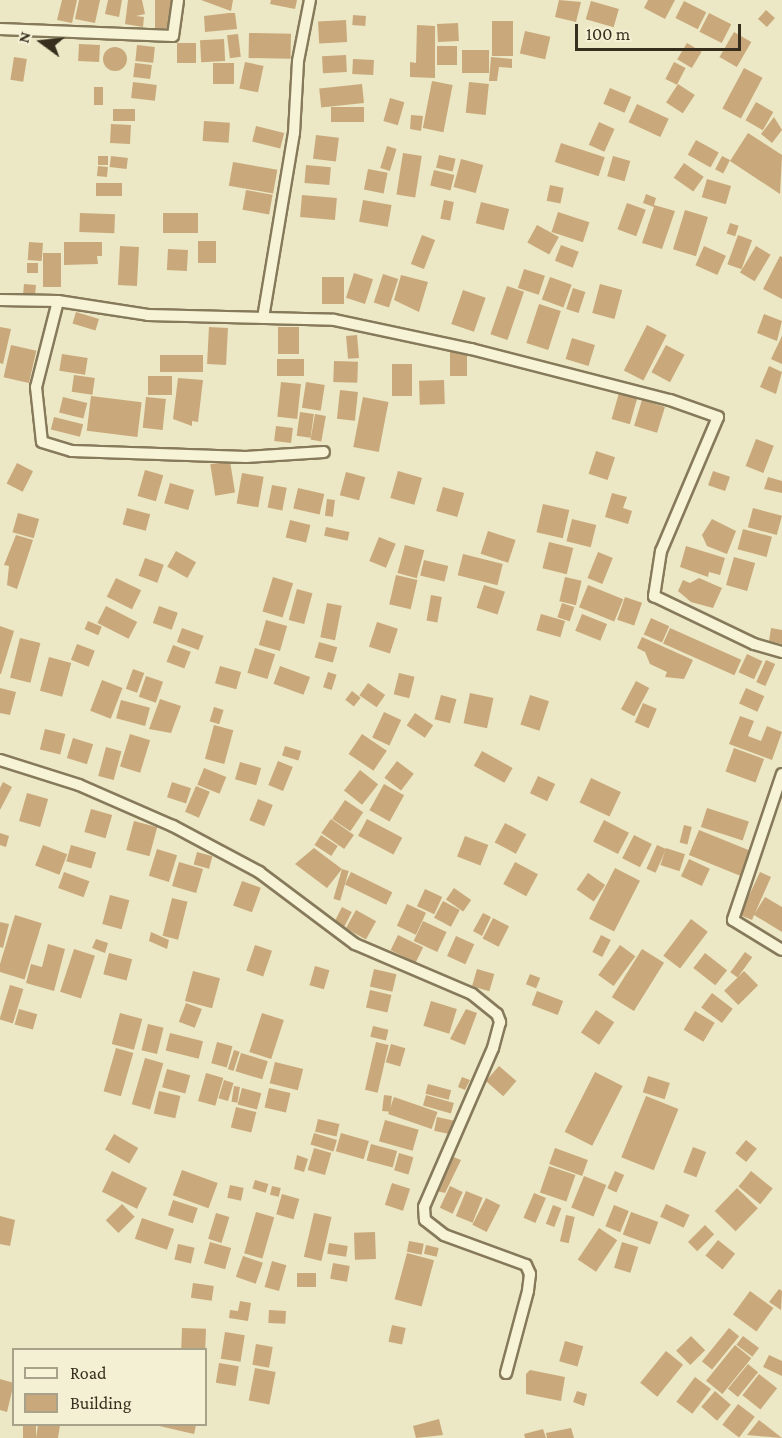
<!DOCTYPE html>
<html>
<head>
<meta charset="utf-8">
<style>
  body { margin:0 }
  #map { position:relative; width:782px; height:1438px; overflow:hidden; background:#ece7c4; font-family:"Crimson Pro",serif }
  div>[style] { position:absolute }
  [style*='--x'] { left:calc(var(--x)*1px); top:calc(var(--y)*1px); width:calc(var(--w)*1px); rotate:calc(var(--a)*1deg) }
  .building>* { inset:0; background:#c9a97b; transform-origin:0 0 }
  .round { border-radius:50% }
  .roads { filter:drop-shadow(2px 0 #867a5b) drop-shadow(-2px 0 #867a5b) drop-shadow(0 2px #867a5b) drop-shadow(0 -2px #867a5b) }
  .minor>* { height:10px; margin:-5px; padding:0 5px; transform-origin:5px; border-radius:5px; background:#f7f3d6 }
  span { translate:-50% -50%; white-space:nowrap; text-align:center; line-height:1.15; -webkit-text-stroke:4.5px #f4f0d3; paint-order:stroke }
  .legend { position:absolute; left:12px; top:1348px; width:195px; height:78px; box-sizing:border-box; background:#f4f0d3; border:2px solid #a8a28b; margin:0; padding:8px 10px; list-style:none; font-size:18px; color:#372e1e }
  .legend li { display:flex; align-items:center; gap:12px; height:30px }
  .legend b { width:30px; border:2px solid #a8a28b }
  .north { position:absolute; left:12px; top:12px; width:60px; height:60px; -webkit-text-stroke:4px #f4f0d3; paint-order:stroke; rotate:285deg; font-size:16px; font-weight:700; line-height:24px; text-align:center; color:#372e1e }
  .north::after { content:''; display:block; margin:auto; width:21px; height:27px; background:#372e1e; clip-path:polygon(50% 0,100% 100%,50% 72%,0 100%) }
  .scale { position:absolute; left:575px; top:24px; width:166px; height:27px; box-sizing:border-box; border:3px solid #372e1e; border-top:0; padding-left:8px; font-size:18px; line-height:21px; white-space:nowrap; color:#372e1e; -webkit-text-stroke:4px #f4f0d3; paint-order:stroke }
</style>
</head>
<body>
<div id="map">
  <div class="building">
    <div style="clip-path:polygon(62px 0,77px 0,72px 23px,57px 20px)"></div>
    <div style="clip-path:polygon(79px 0,100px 0,95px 23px,75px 19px)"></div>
    <div style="clip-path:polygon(108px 0,122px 0,119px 17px,105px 14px)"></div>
    <div style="clip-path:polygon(128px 0,142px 0,145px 14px,136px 16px,144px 17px,143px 27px,125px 24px)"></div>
    <div style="left:155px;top:0;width:19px;height:28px"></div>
    <div style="clip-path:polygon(201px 0,233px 0,231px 11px)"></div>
    <div style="clip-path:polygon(271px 0,297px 0,295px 9px,270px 4px)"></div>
    <div style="clip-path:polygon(559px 0,581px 2px,576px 22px,555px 17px)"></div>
    <div style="clip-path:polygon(648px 0,675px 0,665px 19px,644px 8px)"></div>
    <div style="left:591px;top:1px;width:29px;height:19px;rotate:16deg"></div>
    <div style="left:684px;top:1px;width:25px;height:19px;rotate:27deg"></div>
    <div style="left:766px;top:10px;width:12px;height:12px;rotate:42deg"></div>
    <div style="clip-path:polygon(229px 13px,235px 13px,237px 29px,205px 32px,204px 16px)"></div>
    <div style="left:709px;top:13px;width:25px;height:21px;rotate:27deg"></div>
    <div style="left:353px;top:15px;width:13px;height:10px;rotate:4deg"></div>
    <div style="left:346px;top:20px;width:22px;height:28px;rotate:87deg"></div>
    <div style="left:492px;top:21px;width:21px;height:35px"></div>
    <div style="left:458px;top:23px;width:18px;height:21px;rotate:87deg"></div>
    <div style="clip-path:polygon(417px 25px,435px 26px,435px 78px,410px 77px,410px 62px,416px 63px)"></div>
    <div style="left:525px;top:31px;width:26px;height:23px;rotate:13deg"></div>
    <div style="left:734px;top:32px;width:20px;height:29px;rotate:30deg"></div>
    <div style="left:249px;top:33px;width:42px;height:25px;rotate:1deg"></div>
    <div style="left:238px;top:34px;width:23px;height:11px;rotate:83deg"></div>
    <div style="left:224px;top:39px;width:22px;height:24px;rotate:87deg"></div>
    <div style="left:177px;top:43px;width:19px;height:20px"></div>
    <div style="left:687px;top:43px;width:17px;height:19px;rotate:31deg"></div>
    <div style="left:79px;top:44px;width:21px;height:17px;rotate:3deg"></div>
    <div style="left:137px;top:45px;width:18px;height:16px;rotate:6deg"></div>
    <div style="left:437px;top:46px;width:20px;height:19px"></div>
    <div class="round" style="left:103px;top:47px;width:24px;height:24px"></div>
    <div style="left:462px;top:50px;width:27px;height:23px"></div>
    <div style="left:346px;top:55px;width:17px;height:24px;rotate:87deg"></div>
    <div style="left:14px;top:57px;width:13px;height:23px;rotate:9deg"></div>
    <div style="clip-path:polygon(491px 57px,512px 59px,512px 68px,499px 67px,497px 81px,489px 81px)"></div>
    <div style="left:353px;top:59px;width:21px;height:15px;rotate:3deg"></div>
    <div style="left:245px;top:62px;width:19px;height:27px;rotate:12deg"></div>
    <div style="left:674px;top:62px;width:13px;height:19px;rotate:27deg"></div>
    <div style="left:135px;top:63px;width:17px;height:14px;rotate:7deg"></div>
    <div style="left:234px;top:63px;width:21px;height:21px;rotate:90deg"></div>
    <div style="left:744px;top:68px;width:21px;height:46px;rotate:28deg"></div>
    <div style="left:432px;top:81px;width:21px;height:48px;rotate:11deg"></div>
    <div style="left:133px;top:82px;width:24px;height:16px;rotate:7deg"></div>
    <div style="left:469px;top:82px;width:20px;height:31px;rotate:6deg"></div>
    <div style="left:362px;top:84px;width:19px;height:43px;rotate:84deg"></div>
    <div style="left:678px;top:84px;width:20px;height:22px;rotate:33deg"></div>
    <div style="left:94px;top:87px;width:9px;height:18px"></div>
    <div style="left:610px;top:88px;width:23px;height:17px;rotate:23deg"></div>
    <div style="left:390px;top:98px;width:15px;height:24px;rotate:16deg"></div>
    <div style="left:756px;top:102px;width:20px;height:21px;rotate:30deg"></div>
    <div style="left:637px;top:104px;width:35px;height:20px;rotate:25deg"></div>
    <div style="left:364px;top:107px;width:15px;height:33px;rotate:90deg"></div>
    <div style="left:135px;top:109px;width:12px;height:22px;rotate:90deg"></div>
    <div style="clip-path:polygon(411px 115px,423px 116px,421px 131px,410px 129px)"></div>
    <div style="clip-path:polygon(774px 117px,782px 130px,772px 143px,761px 134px)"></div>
    <div style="left:204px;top:121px;width:26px;height:20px;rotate:4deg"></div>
    <div style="left:599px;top:122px;width:17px;height:25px;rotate:24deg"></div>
    <div style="left:111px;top:124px;width:20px;height:19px;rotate:3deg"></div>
    <div style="left:256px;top:126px;width:29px;height:16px;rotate:14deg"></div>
    <div style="clip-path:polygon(748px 133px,782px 155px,780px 194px,730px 161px)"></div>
    <div style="left:316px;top:135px;width:23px;height:24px;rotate:7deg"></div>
    <div style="left:696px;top:140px;width:26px;height:17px;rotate:29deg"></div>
    <div style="left:561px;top:143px;width:46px;height:20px;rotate:18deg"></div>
    <div style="left:387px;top:146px;width:10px;height:23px;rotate:17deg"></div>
    <div style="left:403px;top:153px;width:19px;height:42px;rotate:9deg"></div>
    <div style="left:439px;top:155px;width:17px;height:13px;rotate:13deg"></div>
    <div style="left:98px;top:156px;width:10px;height:9px"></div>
    <div style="left:111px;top:156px;width:17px;height:11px;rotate:7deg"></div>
    <div style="left:613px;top:156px;width:18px;height:21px;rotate:16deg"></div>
    <div style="left:722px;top:156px;width:9px;height:15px;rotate:27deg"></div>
    <div style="left:461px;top:159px;width:23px;height:29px;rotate:15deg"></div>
    <div style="left:233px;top:162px;width:45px;height:24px;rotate:10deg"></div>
    <div style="left:684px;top:163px;width:24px;height:18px;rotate:35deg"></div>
    <div style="left:306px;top:165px;width:25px;height:18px;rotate:5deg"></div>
    <div style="left:98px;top:166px;width:10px;height:10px;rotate:6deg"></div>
    <div style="left:368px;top:169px;width:20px;height:21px;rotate:11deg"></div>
    <div style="left:434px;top:170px;width:21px;height:16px;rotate:14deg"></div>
    <div style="left:707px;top:179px;width:25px;height:19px;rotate:16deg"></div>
    <div style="left:96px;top:183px;width:26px;height:13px"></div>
    <div style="left:550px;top:185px;width:14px;height:16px;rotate:12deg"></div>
    <div style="left:246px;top:190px;width:27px;height:20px;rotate:10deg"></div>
    <div style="clip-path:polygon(646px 194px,656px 198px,654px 205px,675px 211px,662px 249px,642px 243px,654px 207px,643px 203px)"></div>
    <div style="left:302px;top:195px;width:35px;height:22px;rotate:5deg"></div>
    <div style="left:363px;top:200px;width:29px;height:22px;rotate:10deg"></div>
    <div style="left:444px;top:200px;width:10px;height:19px;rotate:11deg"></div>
    <div style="left:481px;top:202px;width:29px;height:22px;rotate:14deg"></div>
    <div style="left:627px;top:203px;width:20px;height:28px;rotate:20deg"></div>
    <div style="left:685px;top:210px;width:24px;height:41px;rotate:17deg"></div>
    <div style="left:558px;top:212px;width:33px;height:21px;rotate:18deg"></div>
    <div style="left:80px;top:213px;width:35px;height:19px;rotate:2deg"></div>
    <div style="left:198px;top:213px;width:20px;height:35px;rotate:90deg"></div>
    <div style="left:730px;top:223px;width:9px;height:11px;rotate:18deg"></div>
    <div style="left:537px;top:225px;width:25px;height:20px;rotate:29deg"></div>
    <div style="left:422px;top:235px;width:14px;height:31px;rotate:21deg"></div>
    <div style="left:738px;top:235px;width:15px;height:31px;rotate:20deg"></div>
    <div style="left:198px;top:241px;width:18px;height:22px"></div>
    <div style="left:29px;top:242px;width:14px;height:18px;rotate:4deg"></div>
    <div style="clip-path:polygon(64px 242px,102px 242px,102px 256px,97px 256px,98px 264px,64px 265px)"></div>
    <div style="left:561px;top:245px;width:19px;height:17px;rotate:21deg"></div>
    <div style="left:120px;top:246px;width:19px;height:39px;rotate:3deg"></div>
    <div style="left:704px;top:246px;width:24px;height:21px;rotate:24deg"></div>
    <div style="left:756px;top:246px;width:17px;height:31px;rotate:31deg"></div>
    <div style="left:168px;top:249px;width:20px;height:21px;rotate:3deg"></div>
    <div style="left:43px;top:253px;width:18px;height:34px"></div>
    <div style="clip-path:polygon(780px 256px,782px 257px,782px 299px,763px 289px)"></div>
    <div style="left:27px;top:263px;width:11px;height:10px"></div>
    <div style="left:524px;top:269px;width:22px;height:20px;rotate:18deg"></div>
    <div style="left:354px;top:273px;width:20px;height:26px;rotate:18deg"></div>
    <div style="left:383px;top:274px;width:16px;height:30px;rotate:18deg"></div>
    <div style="clip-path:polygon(401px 275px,428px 282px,419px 312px,394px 300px)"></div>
    <div style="left:322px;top:277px;width:22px;height:27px"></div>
    <div style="left:550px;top:277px;width:23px;height:24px;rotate:20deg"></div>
    <div style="left:24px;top:284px;width:12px;height:13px;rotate:5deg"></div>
    <div style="left:600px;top:284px;width:23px;height:30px;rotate:15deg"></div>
    <div style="left:507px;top:286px;width:18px;height:51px;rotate:19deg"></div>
    <div style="left:573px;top:288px;width:13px;height:22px;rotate:18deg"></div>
    <div style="left:463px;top:290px;width:24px;height:36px;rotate:19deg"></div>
    <div style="left:539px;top:304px;width:23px;height:41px;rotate:18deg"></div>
    <div style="left:76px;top:312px;width:24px;height:12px;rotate:17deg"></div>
    <div style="clip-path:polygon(764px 314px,782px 321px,777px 341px,757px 333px)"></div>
    <div style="left:647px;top:325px;width:22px;height:51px;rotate:27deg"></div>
    <div style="clip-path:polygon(0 327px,11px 329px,3px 364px,0 363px)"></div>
    <div style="left:209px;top:327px;width:19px;height:37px;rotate:3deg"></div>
    <div style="left:278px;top:327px;width:21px;height:27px"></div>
    <div style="left:357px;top:335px;width:23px;height:11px;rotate:85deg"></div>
    <div style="clip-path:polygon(782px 336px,782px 364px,771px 359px)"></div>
    <div style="left:572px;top:338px;width:24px;height:22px;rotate:17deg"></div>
    <div style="left:11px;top:345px;width:26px;height:33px;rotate:13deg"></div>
    <div style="left:666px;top:345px;width:21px;height:31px;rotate:28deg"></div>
    <div style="left:450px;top:350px;width:17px;height:26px"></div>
    <div style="left:62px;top:354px;width:26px;height:17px;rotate:9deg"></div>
    <div style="left:203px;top:355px;width:17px;height:43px;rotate:90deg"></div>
    <div style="left:277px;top:359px;width:27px;height:17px"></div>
    <div style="left:334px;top:361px;width:24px;height:21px;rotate:2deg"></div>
    <div style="left:392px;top:364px;width:20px;height:32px"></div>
    <div style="clip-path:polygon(769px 366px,782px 372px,776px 394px,760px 387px)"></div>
    <div style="left:74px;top:375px;width:21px;height:17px;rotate:8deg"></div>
    <div style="left:148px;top:376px;width:24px;height:19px"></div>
    <div style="clip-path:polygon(178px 378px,203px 380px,198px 422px,192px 421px,192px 426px,173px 419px)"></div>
    <div style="left:444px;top:380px;width:24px;height:25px;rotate:88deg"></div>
    <div style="left:281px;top:382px;width:20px;height:35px;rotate:6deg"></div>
    <div style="left:306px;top:382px;width:19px;height:26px;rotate:9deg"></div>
    <div style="left:340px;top:390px;width:18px;height:29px;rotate:6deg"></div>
    <div style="left:619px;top:393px;width:19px;height:27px;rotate:16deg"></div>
    <div style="left:91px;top:396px;width:51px;height:35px;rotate:7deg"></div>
    <div style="left:63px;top:397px;width:25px;height:16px;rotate:14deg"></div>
    <div style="left:146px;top:397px;width:20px;height:31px;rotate:6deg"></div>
    <div style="left:363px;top:397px;width:26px;height:51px;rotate:11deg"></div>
    <div style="left:642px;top:400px;width:24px;height:27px;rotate:17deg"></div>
    <div style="left:300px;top:412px;width:14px;height:24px;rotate:8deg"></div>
    <div style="left:315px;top:414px;width:11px;height:26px;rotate:10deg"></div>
    <div style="left:54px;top:417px;width:30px;height:13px;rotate:14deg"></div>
    <div style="left:276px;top:426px;width:17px;height:15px;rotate:7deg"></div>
    <div style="left:756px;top:439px;width:19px;height:29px;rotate:21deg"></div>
    <div style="left:596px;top:451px;width:20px;height:24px;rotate:18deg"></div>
    <div style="left:230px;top:461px;width:32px;height:20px;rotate:81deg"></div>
    <div style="left:17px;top:463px;width:18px;height:23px;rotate:27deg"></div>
    <div style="left:145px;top:470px;width:19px;height:27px;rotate:16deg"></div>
    <div style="left:398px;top:471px;width:25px;height:28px;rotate:16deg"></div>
    <div style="left:713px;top:471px;width:18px;height:15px;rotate:19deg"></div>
    <div style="left:346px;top:472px;width:20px;height:24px;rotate:15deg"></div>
    <div style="left:242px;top:473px;width:22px;height:31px;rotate:10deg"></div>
    <div style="clip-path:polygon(768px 477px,782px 481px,782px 493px,764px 489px)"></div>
    <div style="left:170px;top:483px;width:25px;height:21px;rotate:16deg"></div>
    <div style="left:272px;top:485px;width:15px;height:23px;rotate:11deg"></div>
    <div style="left:443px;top:487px;width:22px;height:25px;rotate:16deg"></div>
    <div style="left:298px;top:488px;width:27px;height:21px;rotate:13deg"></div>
    <div style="clip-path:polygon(612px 493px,627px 497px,623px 508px,632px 511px,628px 524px,605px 517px)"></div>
    <div style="left:327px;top:499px;width:8px;height:17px;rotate:7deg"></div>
    <div style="left:543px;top:504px;width:27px;height:29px;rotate:13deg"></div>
    <div style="left:127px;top:508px;width:24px;height:17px;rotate:15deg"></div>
    <div style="left:753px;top:508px;width:30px;height:20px;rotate:15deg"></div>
    <div style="left:18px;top:513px;width:22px;height:20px;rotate:16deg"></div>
    <div style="left:572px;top:519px;width:25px;height:23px;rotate:14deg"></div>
    <div style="clip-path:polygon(712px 519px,736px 531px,727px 554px,707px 546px,702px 535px)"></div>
    <div style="left:290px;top:520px;width:21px;height:18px;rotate:14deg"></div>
    <div style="left:326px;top:527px;width:24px;height:9px;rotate:12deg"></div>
    <div style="left:743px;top:529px;width:30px;height:21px;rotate:15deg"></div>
    <div style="left:488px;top:531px;width:29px;height:24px;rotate:18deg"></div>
    <div style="clip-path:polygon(16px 535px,33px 540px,17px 589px,7px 585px,9px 566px,4px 565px)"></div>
    <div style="left:379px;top:537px;width:18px;height:26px;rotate:22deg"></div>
    <div style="left:549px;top:542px;width:25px;height:27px;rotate:14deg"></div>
    <div style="left:405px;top:545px;width:20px;height:29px;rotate:15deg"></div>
    <div style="clip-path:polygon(686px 546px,725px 558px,720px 575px,709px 572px,708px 577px,680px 567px)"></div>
    <div style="left:176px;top:551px;width:23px;height:18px;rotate:29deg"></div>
    <div style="left:598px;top:552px;width:16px;height:28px;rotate:22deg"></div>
    <div style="left:463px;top:554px;width:41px;height:22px;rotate:14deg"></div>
    <div style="left:734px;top:557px;width:22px;height:29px;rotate:16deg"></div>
    <div style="left:145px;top:558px;width:20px;height:19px;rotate:20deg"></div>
    <div style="left:424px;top:560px;width:25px;height:16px;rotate:14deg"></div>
    <div style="left:396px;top:575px;width:22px;height:30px;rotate:13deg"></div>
    <div style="left:273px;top:577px;width:21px;height:36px;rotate:17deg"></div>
    <div style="left:565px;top:577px;width:17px;height:25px;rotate:13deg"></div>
    <div style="left:116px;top:578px;width:28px;height:21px;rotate:26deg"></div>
    <div style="clip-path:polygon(699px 578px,722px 588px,713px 608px,691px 602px,678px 591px,683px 580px,690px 583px)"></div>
    <div style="left:484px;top:585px;width:22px;height:24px;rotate:18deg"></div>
    <div style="left:588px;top:585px;width:38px;height:24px;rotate:22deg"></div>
    <div style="left:297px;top:589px;width:16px;height:32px;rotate:15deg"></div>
    <div style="left:431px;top:595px;width:11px;height:26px;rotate:10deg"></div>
    <div style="left:625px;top:597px;width:18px;height:24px;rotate:19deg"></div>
    <div style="left:327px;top:603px;width:15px;height:35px;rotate:11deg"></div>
    <div style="left:562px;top:603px;width:13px;height:15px;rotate:18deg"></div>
    <div style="left:106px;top:606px;width:35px;height:19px;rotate:27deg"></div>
    <div style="left:159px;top:606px;width:20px;height:18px;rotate:20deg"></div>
    <div style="left:541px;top:614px;width:25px;height:17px;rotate:16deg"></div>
    <div style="left:582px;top:614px;width:27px;height:18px;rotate:22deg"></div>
    <div style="left:651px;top:618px;width:20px;height:18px;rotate:24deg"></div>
    <div style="left:266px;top:620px;width:22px;height:26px;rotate:16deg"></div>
    <div style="left:88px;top:621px;width:15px;height:9px;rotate:23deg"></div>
    <div style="left:377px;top:622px;width:22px;height:26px;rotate:18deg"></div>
    <div style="clip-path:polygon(0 626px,14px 631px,1px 674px,0 674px)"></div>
    <div style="left:182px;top:628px;width:23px;height:15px;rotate:20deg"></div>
    <div style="left:670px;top:628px;width:78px;height:17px;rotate:24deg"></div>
    <div style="clip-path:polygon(771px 628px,782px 630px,782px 644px,769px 641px)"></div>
    <div style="clip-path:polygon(642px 637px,693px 660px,684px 679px,665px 677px,667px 672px,650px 664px,645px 652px,637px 648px)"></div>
    <div style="left:20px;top:638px;width:21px;height:41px;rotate:14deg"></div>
    <div style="left:319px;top:642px;width:19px;height:16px;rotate:16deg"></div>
    <div style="left:77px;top:644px;width:19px;height:17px;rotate:21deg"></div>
    <div style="left:173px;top:645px;width:19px;height:18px;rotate:21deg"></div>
    <div style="left:255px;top:648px;width:21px;height:26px;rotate:17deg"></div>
    <div style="left:747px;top:654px;width:17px;height:20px;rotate:25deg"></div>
    <div style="left:49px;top:657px;width:23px;height:35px;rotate:15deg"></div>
    <div style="left:766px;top:660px;width:10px;height:24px;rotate:24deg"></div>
    <div style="left:220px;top:666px;width:22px;height:18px;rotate:16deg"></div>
    <div style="left:280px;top:666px;width:32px;height:19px;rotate:20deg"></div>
    <div style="left:133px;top:669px;width:12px;height:21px;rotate:20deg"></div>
    <div style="left:328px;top:672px;width:9px;height:16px;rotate:18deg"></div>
    <div style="left:399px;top:673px;width:16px;height:22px;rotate:14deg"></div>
    <div style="left:146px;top:676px;width:18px;height:22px;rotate:19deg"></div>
    <div style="left:102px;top:680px;width:22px;height:33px;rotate:21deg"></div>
    <div style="left:636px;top:681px;width:15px;height:32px;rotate:28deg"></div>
    <div style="left:368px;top:683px;width:21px;height:15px;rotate:35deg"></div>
    <div style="clip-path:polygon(0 688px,16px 692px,10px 715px,0 713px)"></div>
    <div style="left:746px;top:688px;width:20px;height:17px;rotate:24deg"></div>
    <div style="left:352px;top:691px;width:11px;height:11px;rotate:38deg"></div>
    <div style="left:470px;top:693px;width:24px;height:31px;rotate:12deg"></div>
    <div style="left:441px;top:695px;width:16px;height:25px;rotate:15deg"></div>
    <div style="left:530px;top:695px;width:20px;height:31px;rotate:18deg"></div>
    <div style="clip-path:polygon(160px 699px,181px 706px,171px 733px,149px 729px)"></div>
    <div style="left:121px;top:700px;width:30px;height:19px;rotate:15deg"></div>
    <div style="left:643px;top:703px;width:15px;height:21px;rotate:23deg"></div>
    <div style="left:214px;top:707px;width:10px;height:15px;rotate:17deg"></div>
    <div style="left:384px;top:712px;width:19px;height:28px;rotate:25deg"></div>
    <div style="left:415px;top:713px;width:22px;height:15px;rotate:34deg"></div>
    <div style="clip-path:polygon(740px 716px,754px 721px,748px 736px,761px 741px,767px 726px,782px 732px,772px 760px,729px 744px)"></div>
    <div style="left:214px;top:725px;width:20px;height:35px;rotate:15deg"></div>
    <div style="left:45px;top:729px;width:21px;height:21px;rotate:14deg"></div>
    <div style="left:130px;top:734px;width:21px;height:34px;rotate:17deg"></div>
    <div style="left:362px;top:734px;width:30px;height:24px;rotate:34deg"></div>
    <div style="left:73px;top:738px;width:21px;height:21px;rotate:17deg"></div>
    <div style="left:285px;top:746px;width:17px;height:10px;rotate:17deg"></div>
    <div style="left:106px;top:747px;width:16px;height:30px;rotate:15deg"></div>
    <div style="left:734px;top:748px;width:32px;height:25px;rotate:20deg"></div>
    <div style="left:482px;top:751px;width:35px;height:17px;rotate:29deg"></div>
    <div style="left:278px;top:761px;width:16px;height:26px;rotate:22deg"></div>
    <div style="left:397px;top:761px;width:21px;height:21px;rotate:37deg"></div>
    <div style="left:240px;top:762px;width:22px;height:18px;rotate:16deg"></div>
    <div style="left:204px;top:768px;width:24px;height:18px;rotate:22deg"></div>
    <div style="left:360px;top:770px;width:23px;height:26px;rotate:38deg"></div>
    <div style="left:538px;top:776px;width:19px;height:19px;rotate:25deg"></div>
    <div style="left:591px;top:778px;width:33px;height:27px;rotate:25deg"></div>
    <div style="clip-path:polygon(3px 782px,12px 787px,0 810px,0 788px)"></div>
    <div style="left:172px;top:782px;width:20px;height:16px;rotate:18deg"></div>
    <div style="left:384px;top:784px;width:23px;height:30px;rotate:29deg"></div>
    <div style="left:196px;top:786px;width:15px;height:28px;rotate:23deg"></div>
    <div style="left:27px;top:793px;width:22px;height:29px;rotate:16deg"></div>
    <div style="left:258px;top:799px;width:16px;height:23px;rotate:22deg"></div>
    <div style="left:345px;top:800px;width:22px;height:23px;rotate:34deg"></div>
    <div style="left:707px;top:808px;width:44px;height:20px;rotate:18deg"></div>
    <div style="left:91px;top:809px;width:22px;height:24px;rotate:16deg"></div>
    <div style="left:331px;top:819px;width:28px;height:17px;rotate:35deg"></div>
    <div style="left:367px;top:819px;width:40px;height:19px;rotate:28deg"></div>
    <div style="left:604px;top:820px;width:28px;height:24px;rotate:27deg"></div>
    <div style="left:134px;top:821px;width:24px;height:30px;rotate:15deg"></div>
    <div style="left:505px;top:823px;width:24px;height:22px;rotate:28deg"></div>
    <div style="left:684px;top:825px;width:8px;height:18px;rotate:14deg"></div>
    <div style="left:699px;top:830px;width:58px;height:27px;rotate:22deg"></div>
    <div style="clip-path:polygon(0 833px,9px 836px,6px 847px,0 845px)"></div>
    <div style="left:321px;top:835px;width:20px;height:12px;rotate:33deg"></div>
    <div style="left:634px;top:835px;width:20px;height:26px;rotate:27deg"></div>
    <div style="left:465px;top:836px;width:25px;height:22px;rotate:21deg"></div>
    <div style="left:43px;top:845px;width:26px;height:22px;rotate:21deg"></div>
    <div style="left:71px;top:845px;width:26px;height:17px;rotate:16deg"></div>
    <div style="left:657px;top:845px;width:10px;height:26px;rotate:24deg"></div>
    <div style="clip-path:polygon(314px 848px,342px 869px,327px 888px,295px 864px)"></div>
    <div style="left:666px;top:848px;width:20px;height:18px;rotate:18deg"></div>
    <div style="left:157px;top:849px;width:21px;height:28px;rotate:17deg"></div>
    <div style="left:197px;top:852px;width:16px;height:13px;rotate:15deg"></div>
    <div style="left:689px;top:859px;width:23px;height:19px;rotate:25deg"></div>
    <div style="left:179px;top:862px;width:25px;height:25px;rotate:16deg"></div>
    <div style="left:515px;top:862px;width:26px;height:25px;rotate:28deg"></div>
    <div style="left:615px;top:868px;width:28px;height:57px;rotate:27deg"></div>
    <div style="left:342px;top:869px;width:7px;height:31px;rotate:16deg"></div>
    <div style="left:64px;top:872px;width:27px;height:17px;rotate:20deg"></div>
    <div style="left:351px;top:872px;width:46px;height:14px;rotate:26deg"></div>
    <div style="clip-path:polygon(760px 872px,771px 877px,755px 913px,765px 897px,782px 907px,782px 932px,754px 915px,752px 920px,740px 915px)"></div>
    <div style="left:588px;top:873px;width:21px;height:20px;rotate:35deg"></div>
    <div style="left:242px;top:881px;width:20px;height:26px;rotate:20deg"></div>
    <div style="left:454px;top:888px;width:21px;height:14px;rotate:35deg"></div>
    <div style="left:425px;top:889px;width:19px;height:19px;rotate:25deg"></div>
    <div style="left:110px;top:895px;width:20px;height:30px;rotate:15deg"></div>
    <div style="left:172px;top:898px;width:16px;height:39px;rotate:14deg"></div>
    <div style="left:443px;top:901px;width:19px;height:19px;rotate:28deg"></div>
    <div style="left:407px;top:904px;width:21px;height:24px;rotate:25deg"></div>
    <div style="left:342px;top:907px;width:11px;height:18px;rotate:27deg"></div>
    <div style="left:356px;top:910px;width:23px;height:21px;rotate:29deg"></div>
    <div style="clip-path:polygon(483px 913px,491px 917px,482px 936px,473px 931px)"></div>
    <div style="left:15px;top:915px;width:28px;height:59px;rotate:17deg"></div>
    <div style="left:493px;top:918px;width:18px;height:23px;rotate:27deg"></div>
    <div style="left:691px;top:919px;width:21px;height:46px;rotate:37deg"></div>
    <div style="left:423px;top:921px;width:26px;height:22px;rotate:25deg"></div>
    <div style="clip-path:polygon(0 922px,9px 924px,3px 948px,0 947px)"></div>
    <div style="clip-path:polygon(151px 932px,169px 940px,167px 949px,149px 941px)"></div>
    <div style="left:398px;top:935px;width:28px;height:17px;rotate:26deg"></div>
    <div style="left:601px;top:935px;width:11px;height:19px;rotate:27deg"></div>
    <div style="left:456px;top:936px;width:20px;height:22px;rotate:24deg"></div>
    <div style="clip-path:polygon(96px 939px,108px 943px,105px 953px,92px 948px)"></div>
    <div style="clip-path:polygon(48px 944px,65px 949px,54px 991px,26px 983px,31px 964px,42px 967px)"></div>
    <div style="left:255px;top:945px;width:18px;height:27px;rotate:19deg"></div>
    <div style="left:620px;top:945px;width:19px;height:37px;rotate:36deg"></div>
    <div style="left:74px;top:949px;width:22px;height:45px;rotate:18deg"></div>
    <div style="left:642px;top:949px;width:26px;height:57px;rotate:32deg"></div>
    <div style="left:745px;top:952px;width:9px;height:25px;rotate:36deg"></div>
    <div style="left:109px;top:953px;width:24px;height:22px;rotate:15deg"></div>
    <div style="left:705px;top:953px;width:28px;height:19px;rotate:38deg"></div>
    <div style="left:315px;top:966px;width:15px;height:20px;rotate:16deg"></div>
    <div style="left:374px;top:969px;width:23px;height:18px;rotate:13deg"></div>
    <div style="left:477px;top:969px;width:18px;height:18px;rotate:16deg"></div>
    <div style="left:193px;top:971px;width:28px;height:31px;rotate:15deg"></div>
    <div style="left:744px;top:971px;width:20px;height:28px;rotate:45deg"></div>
    <div style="left:530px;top:974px;width:11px;height:11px;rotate:22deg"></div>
    <div style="left:10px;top:985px;width:14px;height:36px;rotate:17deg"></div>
    <div style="left:370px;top:990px;width:22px;height:18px;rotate:13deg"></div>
    <div style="left:537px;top:991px;width:28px;height:15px;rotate:21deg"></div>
    <div style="left:712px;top:993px;width:26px;height:18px;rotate:37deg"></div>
    <div style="left:431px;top:1001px;width:27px;height:26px;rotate:17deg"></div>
    <div style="left:186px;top:1003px;width:17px;height:20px;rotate:21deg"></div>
    <div style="left:19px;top:1009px;width:19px;height:16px;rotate:16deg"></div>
    <div style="clip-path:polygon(466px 1009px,477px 1013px,465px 1045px,450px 1039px)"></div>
    <div style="left:596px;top:1010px;width:22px;height:27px;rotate:34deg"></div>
    <div style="left:695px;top:1011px;width:23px;height:22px;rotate:31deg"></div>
    <div style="left:120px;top:1013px;width:23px;height:32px;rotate:15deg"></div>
    <div style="left:262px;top:1013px;width:23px;height:41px;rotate:18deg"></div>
    <div style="left:148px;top:1024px;width:16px;height:27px;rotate:14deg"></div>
    <div style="left:373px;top:1026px;width:16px;height:11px;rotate:14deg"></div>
    <div style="left:170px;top:1033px;width:34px;height:18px;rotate:14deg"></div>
    <div style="left:217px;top:1042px;width:16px;height:22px;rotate:15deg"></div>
    <div style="left:376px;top:1042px;width:13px;height:49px;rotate:13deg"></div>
    <div style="left:391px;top:1044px;width:15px;height:19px;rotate:16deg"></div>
    <div style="left:116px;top:1048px;width:18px;height:45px;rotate:16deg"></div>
    <div style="left:234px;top:1050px;width:6px;height:20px;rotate:18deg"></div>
    <div style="left:241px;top:1053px;width:28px;height:19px;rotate:17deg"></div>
    <div style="left:145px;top:1058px;width:19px;height:48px;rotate:16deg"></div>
    <div style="left:275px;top:1062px;width:29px;height:22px;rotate:14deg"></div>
    <div style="left:499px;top:1066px;width:23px;height:20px;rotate:41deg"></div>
    <div style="left:167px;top:1069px;width:24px;height:19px;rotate:15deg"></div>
    <div style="left:595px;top:1072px;width:31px;height:67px;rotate:27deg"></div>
    <div style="left:206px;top:1073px;width:18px;height:29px;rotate:16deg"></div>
    <div style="left:648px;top:1076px;width:23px;height:17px;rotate:18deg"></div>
    <div style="clip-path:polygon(462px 1077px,470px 1080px,465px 1090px,458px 1087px)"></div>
    <div style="left:224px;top:1080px;width:10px;height:19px;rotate:17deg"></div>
    <div style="left:428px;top:1084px;width:24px;height:10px;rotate:15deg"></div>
    <div style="left:234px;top:1086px;width:6px;height:16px;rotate:9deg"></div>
    <div style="left:242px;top:1088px;width:20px;height:17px;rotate:15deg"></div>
    <div style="left:269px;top:1088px;width:22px;height:20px;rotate:13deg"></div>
    <div style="left:159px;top:1091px;width:22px;height:23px;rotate:13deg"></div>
    <div style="left:384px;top:1095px;width:8px;height:16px;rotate:7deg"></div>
    <div style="left:426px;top:1095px;width:29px;height:11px;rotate:16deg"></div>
    <div style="left:646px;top:1096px;width:35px;height:66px;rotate:22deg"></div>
    <div style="left:394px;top:1097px;width:46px;height:18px;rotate:19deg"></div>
    <div style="left:236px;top:1107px;width:21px;height:21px;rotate:14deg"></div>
    <div style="left:437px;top:1117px;width:19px;height:14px;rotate:12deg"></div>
    <div style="left:318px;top:1119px;width:22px;height:13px;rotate:13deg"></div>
    <div style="left:385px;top:1120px;width:35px;height:22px;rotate:16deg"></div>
    <div style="left:314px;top:1133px;width:24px;height:12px;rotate:17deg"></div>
    <div style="left:341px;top:1133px;width:29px;height:19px;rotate:16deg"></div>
    <div style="left:114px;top:1134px;width:28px;height:18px;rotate:30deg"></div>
    <div style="left:746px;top:1140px;width:14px;height:17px;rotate:39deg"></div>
    <div style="left:371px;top:1144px;width:27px;height:17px;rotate:15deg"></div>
    <div style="left:693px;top:1147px;width:14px;height:27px;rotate:21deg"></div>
    <div style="left:314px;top:1148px;width:18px;height:23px;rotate:16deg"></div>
    <div style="left:555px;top:1148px;width:35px;height:17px;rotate:20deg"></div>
    <div style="left:399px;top:1153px;width:15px;height:18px;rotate:16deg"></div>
    <div style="clip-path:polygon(297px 1155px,308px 1159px,304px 1172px,294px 1169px)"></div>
    <div style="clip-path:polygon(451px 1156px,461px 1160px,445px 1193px,437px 1191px)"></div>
    <div style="left:549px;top:1166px;width:28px;height:28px;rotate:19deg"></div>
    <div style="left:182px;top:1170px;width:38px;height:27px;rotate:20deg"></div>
    <div style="left:112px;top:1171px;width:39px;height:23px;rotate:26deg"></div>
    <div style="left:615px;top:1171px;width:10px;height:19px;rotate:24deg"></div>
    <div style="left:751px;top:1171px;width:28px;height:20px;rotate:39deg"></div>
    <div style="left:584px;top:1176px;width:24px;height:34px;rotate:22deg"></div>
    <div style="left:255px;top:1180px;width:14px;height:9px;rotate:17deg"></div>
    <div style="left:392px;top:1183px;width:19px;height:23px;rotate:18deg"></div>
    <div style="left:230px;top:1185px;width:14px;height:13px;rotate:12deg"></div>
    <div style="left:272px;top:1186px;width:9px;height:9px;rotate:13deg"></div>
    <div style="left:450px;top:1186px;width:14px;height:24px;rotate:25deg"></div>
    <div style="left:737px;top:1188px;width:29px;height:32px;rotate:44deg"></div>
    <div style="left:466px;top:1191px;width:18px;height:27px;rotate:22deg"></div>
    <div style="left:534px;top:1193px;width:13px;height:27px;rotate:23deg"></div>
    <div style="left:282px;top:1194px;width:18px;height:21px;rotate:16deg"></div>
    <div style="left:486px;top:1198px;width:16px;height:30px;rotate:27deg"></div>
    <div style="left:173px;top:1200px;width:26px;height:16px;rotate:18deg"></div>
    <div style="left:122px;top:1204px;width:18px;height:23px;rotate:45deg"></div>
    <div style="left:666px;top:1204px;width:26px;height:14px;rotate:25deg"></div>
    <div style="left:553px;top:1205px;width:9px;height:20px;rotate:21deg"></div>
    <div style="left:614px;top:1205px;width:16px;height:23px;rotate:22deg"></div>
    <div style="left:256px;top:1212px;width:19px;height:43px;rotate:16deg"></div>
    <div style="left:631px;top:1212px;width:29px;height:24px;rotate:20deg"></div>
    <div style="left:216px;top:1213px;width:14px;height:27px;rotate:17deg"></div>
    <div style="left:314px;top:1213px;width:18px;height:45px;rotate:13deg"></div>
    <div style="left:566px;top:1215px;width:9px;height:27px;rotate:13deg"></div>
    <div style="clip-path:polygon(0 1216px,15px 1220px,10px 1246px,0 1244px)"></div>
    <div style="left:142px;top:1218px;width:34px;height:22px;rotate:19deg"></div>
    <div style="left:705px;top:1225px;width:13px;height:24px;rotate:45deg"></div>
    <div style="left:599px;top:1228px;width:22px;height:38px;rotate:34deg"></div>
    <div style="left:375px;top:1232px;width:27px;height:21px;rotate:88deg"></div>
    <div style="left:718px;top:1240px;width:22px;height:20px;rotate:39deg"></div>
    <div style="left:409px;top:1241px;width:15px;height:11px;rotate:11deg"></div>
    <div style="left:210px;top:1242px;width:22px;height:22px;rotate:16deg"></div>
    <div style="left:622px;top:1242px;width:17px;height:27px;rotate:17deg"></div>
    <div style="left:329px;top:1243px;width:19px;height:11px;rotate:9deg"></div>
    <div style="left:178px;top:1244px;width:17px;height:16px;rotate:13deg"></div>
    <div style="left:426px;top:1245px;width:13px;height:9px;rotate:13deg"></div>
    <div style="left:407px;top:1253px;width:28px;height:48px;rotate:15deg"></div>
    <div style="left:243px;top:1256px;width:21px;height:22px;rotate:19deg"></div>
    <div style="left:272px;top:1261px;width:15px;height:27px;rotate:16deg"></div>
    <div style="left:333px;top:1263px;width:17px;height:16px;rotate:10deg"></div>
    <div style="left:297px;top:1273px;width:19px;height:14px"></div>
    <div style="left:193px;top:1283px;width:21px;height:15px;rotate:8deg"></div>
    <div style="clip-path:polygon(779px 1289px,782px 1291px,781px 1310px,769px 1302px)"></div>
    <div style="left:750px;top:1291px;width:29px;height:29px;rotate:36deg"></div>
    <div style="clip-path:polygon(240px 1301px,251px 1303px,248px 1321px,229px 1318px,230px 1310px,238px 1311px)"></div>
    <div style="left:269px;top:1310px;width:17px;height:13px;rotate:3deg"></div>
    <div style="left:392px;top:1325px;width:14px;height:17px;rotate:12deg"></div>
    <div style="left:182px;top:1328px;width:24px;height:22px;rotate:2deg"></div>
    <div style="left:729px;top:1328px;width:13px;height:43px;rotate:39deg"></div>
    <div style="left:225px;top:1332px;width:20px;height:27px;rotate:9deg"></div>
    <div style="left:691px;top:1336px;width:20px;height:21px;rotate:45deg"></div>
    <div style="left:743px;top:1336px;width:20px;height:11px;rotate:37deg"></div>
    <div style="left:565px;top:1341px;width:19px;height:21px;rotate:16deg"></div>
    <div style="left:256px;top:1344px;width:17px;height:21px;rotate:10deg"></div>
    <div style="left:735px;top:1345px;width:21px;height:46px;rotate:39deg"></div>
    <div style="left:666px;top:1351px;width:22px;height:41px;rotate:39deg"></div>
    <div style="clip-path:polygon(769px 1355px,782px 1361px,782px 1376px,763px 1367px)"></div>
    <div style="left:219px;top:1363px;width:20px;height:20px;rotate:9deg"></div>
    <div style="left:748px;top:1364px;width:13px;height:32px;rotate:39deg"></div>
    <div style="left:255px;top:1368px;width:21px;height:33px;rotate:11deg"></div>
    <div style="clip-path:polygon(530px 1370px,565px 1377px,561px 1401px,526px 1394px,526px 1374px)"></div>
    <div style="left:759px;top:1374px;width:23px;height:27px;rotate:38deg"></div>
    <div style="left:695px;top:1377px;width:20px;height:31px;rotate:37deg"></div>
    <div style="clip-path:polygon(0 1379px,14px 1383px,7px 1412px,0 1410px)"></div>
    <div style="clip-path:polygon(577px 1391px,587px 1394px,584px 1406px,573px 1402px)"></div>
    <div style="left:715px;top:1391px;width:21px;height:21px;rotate:41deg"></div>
    <div style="left:738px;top:1404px;width:21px;height:26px;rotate:37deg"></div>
    <div style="clip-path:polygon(439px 1419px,443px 1435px,416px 1438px,413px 1426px)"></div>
    <div style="clip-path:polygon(759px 1420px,782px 1438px,747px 1435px)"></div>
    <div style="left:23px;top:1425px;width:13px;height:13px"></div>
    <div style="clip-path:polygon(38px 1425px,60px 1425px,58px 1438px,36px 1438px)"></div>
    <div style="clip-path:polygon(155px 1425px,196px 1425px,194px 1434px)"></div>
    <div style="clip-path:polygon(571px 1428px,574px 1438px,547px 1438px,546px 1433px)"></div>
    <div style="clip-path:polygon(543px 1429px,546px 1438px,525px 1438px,524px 1434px)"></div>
  </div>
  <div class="roads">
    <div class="minor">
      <div style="--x:0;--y:29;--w:173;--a:2.3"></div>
      <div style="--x:173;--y:36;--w:36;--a:-82"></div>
      <div style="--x:0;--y:300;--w:58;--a:1"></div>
      <div style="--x:58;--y:301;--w:91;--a:8.8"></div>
      <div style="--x:148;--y:315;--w:186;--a:1.5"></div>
      <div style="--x:334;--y:320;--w:140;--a:12"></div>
      <div style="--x:471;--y:349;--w:205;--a:14.4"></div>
      <div style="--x:670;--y:400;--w:51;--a:19.5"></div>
      <div style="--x:718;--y:417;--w:146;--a:113"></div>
      <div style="--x:661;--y:551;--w:46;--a:98.8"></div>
      <div style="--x:654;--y:596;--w:111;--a:25.6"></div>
      <div style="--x:754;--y:644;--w:29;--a:16"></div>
      <div style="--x:58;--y:301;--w:89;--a:104.3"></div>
      <div style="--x:36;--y:387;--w:55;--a:83.8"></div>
      <div style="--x:42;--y:442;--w:31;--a:17"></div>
      <div style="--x:72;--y:451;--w:174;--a:2"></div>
      <div style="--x:246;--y:457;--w:78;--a:-3.7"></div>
      <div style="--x:263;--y:318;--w:188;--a:-80.5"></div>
      <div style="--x:294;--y:133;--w:72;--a:-86.8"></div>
      <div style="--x:298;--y:61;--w:62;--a:-78.9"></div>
      <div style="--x:0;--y:760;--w:83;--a:17.6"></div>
      <div style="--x:79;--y:785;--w:103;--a:23.6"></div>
      <div style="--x:173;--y:826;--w:98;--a:28.1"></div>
      <div style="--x:259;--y:872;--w:120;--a:36.9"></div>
      <div style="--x:355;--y:944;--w:127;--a:23.1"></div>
      <div style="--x:472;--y:994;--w:32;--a:39"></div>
      <div style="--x:497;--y:1014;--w:9;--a:69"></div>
      <div style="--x:500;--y:1022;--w:27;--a:105"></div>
      <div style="--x:493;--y:1048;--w:173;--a:113.5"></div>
      <div style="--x:424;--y:1207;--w:13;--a:86"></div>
      <div style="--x:425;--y:1220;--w:24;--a:38"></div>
      <div style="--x:444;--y:1235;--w:87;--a:20.1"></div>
      <div style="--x:526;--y:1265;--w:10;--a:66"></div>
      <div style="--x:530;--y:1274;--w:17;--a:97"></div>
      <div style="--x:528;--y:1291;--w:85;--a:105"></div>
      <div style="--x:782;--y:774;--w:154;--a:108.6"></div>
      <div style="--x:733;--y:920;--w:57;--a:31.5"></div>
    </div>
  </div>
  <ul class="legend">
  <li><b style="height:8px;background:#f7f3d6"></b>Road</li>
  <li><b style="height:16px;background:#c9a97b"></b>Building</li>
  </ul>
  <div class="north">N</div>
  <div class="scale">100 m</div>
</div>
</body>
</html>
